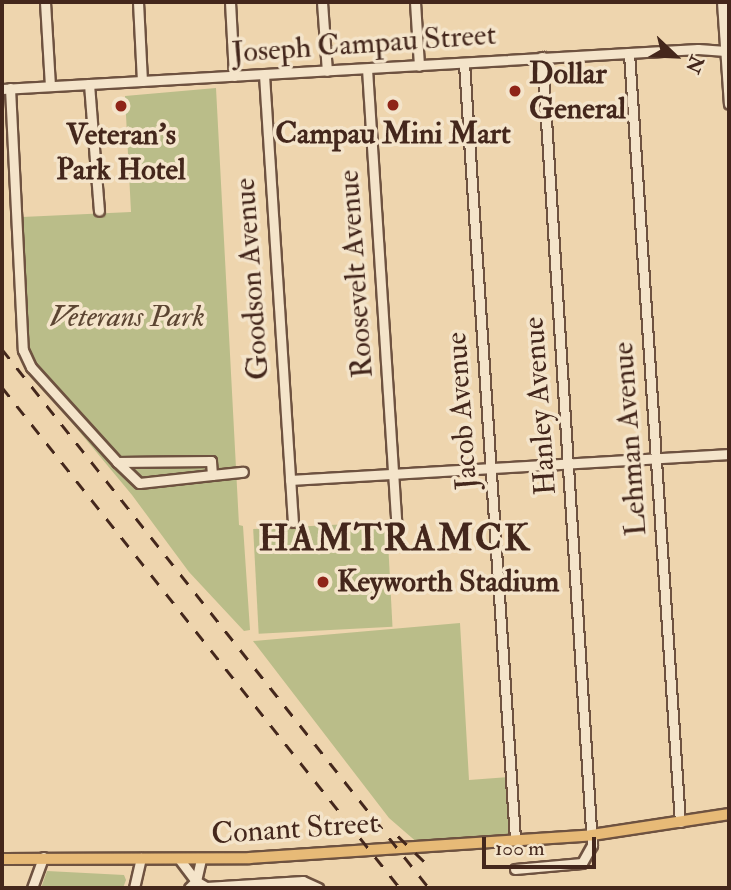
<!DOCTYPE html>
<html>
<head>
<meta charset="utf-8">
<style>
  body { margin:0 }
  #map { position:relative; width:731px; height:890px; overflow:hidden; background:#eed5ae; font-family:"IM FELL Double Pica",serif }
  div>[style] { position:absolute }
  [style*='--x'] { left:calc(var(--x)*1px); top:calc(var(--y)*1px); width:calc(var(--w)*1px); rotate:calc(var(--a)*1deg) }
  .green>* { inset:0; background:#babd89; transform-origin:0 0 }
  .roads { filter:drop-shadow(2px 0 #6e5240) drop-shadow(-2px 0 #6e5240) drop-shadow(0 2px #6e5240) drop-shadow(0 -2px #6e5240) }
  .minor>* { height:9px; margin:-4.5px; padding:0 4.5px; transform-origin:4.5px; border-radius:4.5px; background:#f4e4ca }
  .major>* { height:10px; margin:-5px; padding:0 5px; transform-origin:5px; border-radius:5px; background:#e7ba77 }
  .rail>* { height:2.5px; margin-top:-1.25px; transform-origin:0; background:repeating-linear-gradient(90deg,#44271c 0 12px,transparent 0 24px) }
  .dots>* { width:19px; height:19px; translate:-50% -50%; box-sizing:border-box; border:4px solid #f4e4ca; border-radius:50% }
  span { translate:-50% -50%; white-space:nowrap; text-align:center; line-height:1.15; -webkit-text-stroke:7px #f4e4ca; paint-order:stroke }
  .street-label { font-size:30px; color:#44271c }
  .poi-label { font-size:30px; color:#44271c; font-weight:700 }
  .left { translate:0 -50%; text-align:left }
  .park-label { font-size:30px; color:#5c4532; font-style:italic }
  .district-label { font-size:37px; color:#44271c; font-weight:700; letter-spacing:2px }
  .frame { position:absolute; inset:0; border:4px solid #44271c; pointer-events:none }
  .north { position:absolute; left:640px; top:21px; width:70px; height:70px; -webkit-text-stroke:5px #f4e4ca; paint-order:stroke; rotate:113deg; font-size:19px; font-weight:700; line-height:28px; text-align:center; color:#44271c }
  .north::after { content:''; display:block; margin:auto; width:24px; height:32px; background:#44271c; clip-path:polygon(50% 0,100% 100%,50% 72%,0 100%) }
  .scale { position:absolute; left:482px; top:837px; width:114px; height:32px; box-sizing:border-box; border:4px solid #44271c; border-top:0; padding-left:9px; font-size:21px; line-height:24px; white-space:nowrap; color:#44271c; -webkit-text-stroke:5px #f4e4ca; paint-order:stroke }
</style>
</head>
<body>
<div id="map">
  <div class="green">
    <div style="clip-path:polygon(216px 88px,239px 525px,243px 526px,250px 630px,244px 631px,189px 572px,132px 495px,29px 371px,22px 217px,131px 212px,125px 96px)"></div>
    <div style="left:387px;top:522px;width:105px;height:134px;rotate:87deg"></div>
    <div style="clip-path:polygon(460px 623px,469px 780px,509px 777px,515px 840px,419px 844px,389px 818px,253px 641px)"></div>
    <div style="clip-path:polygon(47px 871px,124px 875px,126px 880px,123px 888px,41px 888px)"></div>
  </div>
  <div class="roads">
    <div class="minor">
      <div style="--x:45;--y:2;--w:84;--a:86.6"></div>
      <div style="--x:138;--y:2;--w:79;--a:87.1"></div>
      <div style="--x:230;--y:2;--w:74;--a:86.9"></div>
      <div style="--x:322;--y:2;--w:69;--a:85.9"></div>
      <div style="--x:415;--y:2;--w:64;--a:86.4"></div>
      <div style="--x:722;--y:2;--w:102;--a:86.1"></div>
      <div style="--x:629;--y:53;--w:771;--a:86.21"></div>
      <div style="--x:464;--y:63;--w:779;--a:86.24"></div>
      <div style="--x:367;--y:69;--w:466;--a:86.3"></div>
      <div style="--x:264;--y:75;--w:448;--a:86.3"></div>
      <div style="--x:89;--y:84;--w:127;--a:85.5"></div>
      <div style="--x:10;--y:88;--w:262;--a:87.2"></div>
      <div style="--x:23;--y:350;--w:19;--a:65"></div>
      <div style="--x:31;--y:367;--w:128;--a:47.8"></div>
      <div style="--x:117;--y:462;--w:94;--a:-0.6"></div>
      <div style="--x:211;--y:461;--w:14;--a:86"></div>
      <div style="--x:212;--y:475;--w:73;--a:173.7"></div>
      <div style="--x:139;--y:483;--w:30;--a:-136"></div>
      <div style="--x:2;--y:89;--w:697;--a:-3.29"></div>
      <div style="--x:698;--y:49;--w:31;--a:4"></div>
      <div style="--x:212;--y:475;--w:31;--a:-6"></div>
      <div style="--x:290;--y:480;--w:440;--a:-3.4"></div>
      <div style="--x:180;--y:860;--w:26;--a:53"></div>
      <div style="--x:196;--y:881;--w:12;--a:31"></div>
      <div style="--x:206;--y:887;--w:97;--a:-3.5"></div>
      <div style="--x:303;--y:881;--w:17;--a:25"></div>
      <div style="--x:515;--y:869;--w:67;--a:-5.1"></div>
      <div style="--x:582;--y:863;--w:21;--a:-61"></div>
      <div style="--x:592;--y:845;--w:790;--a:-93.63"></div>
      <div style="--x:32;--y:888;--w:33;--a:-70"></div>
      <div style="--x:134;--y:888;--w:31;--a:-77"></div>
      <div style="--x:189;--y:888;--w:10;--a:-45"></div>
      <div style="--x:196;--y:881;--w:23;--a:-77"></div>
    </div>
    <div class="major">
      <div style="--x:2;--y:859;--w:248;--a:-0.2"></div>
      <div style="--x:250;--y:858;--w:343;--a:-3.8"></div>
      <div style="--x:592;--y:835;--w:139;--a:-8.7"></div>
    </div>
  </div>
  <div class="rail">
    <div style="--x:2;--y:349;--w:688;--a:51.61"></div>
    <div style="--x:2;--y:387;--w:640;--a:51.54"></div>
    <div style="--x:398;--y:836;--w:45;--a:44.1"></div>
  </div>
  <div class="dots">
    <div style="left:515px;top:91px;background:#8f2418"></div>
    <div style="left:393px;top:105px;background:#8f2418"></div>
    <div style="left:121px;top:106px;background:#8f2418"></div>
    <div style="left:323px;top:582px;background:#8f2418"></div>
  </div>
  <div class="street-label">
    <span style="left:364px;top:44px;rotate:-4deg">Joseph Campau Street</span>
    <span style="left:356px;top:274px;rotate:-94deg">Roosevelt Avenue</span>
    <span style="left:252px;top:279px;rotate:-94deg">Goodson Avenue</span>
    <span style="left:540px;top:406px;rotate:-94deg">Hanley Avenue</span>
    <span style="left:462px;top:411px;rotate:-94deg">Jacob Avenue</span>
    <span style="left:630px;top:439px;rotate:-94deg">Lehman Avenue</span>
    <span style="left:295px;top:829px;rotate:-4deg">Conant Street</span>
  </div>
  <div class="poi-label">
    <span class="left" style="left:529px;top:91px">Dollar<br>General</span>
    <span style="left:393px;top:134px">Campau Mini Mart</span>
    <span style="left:121px;top:152px">Veteran's<br>Park Hotel</span>
    <span class="left" style="left:337px;top:582px">Keyworth Stadium</span>
  </div>
  <div class="park-label">
    <span style="left:127px;top:317px">Veterans Park</span>
  </div>
  <div class="district-label">
    <span style="left:395px;top:539px">HAMTRAMCK</span>
  </div>
  <div class="frame"></div>
  <div class="north">N</div>
  <div class="scale">100 m</div>
</div>
</body>
</html>
